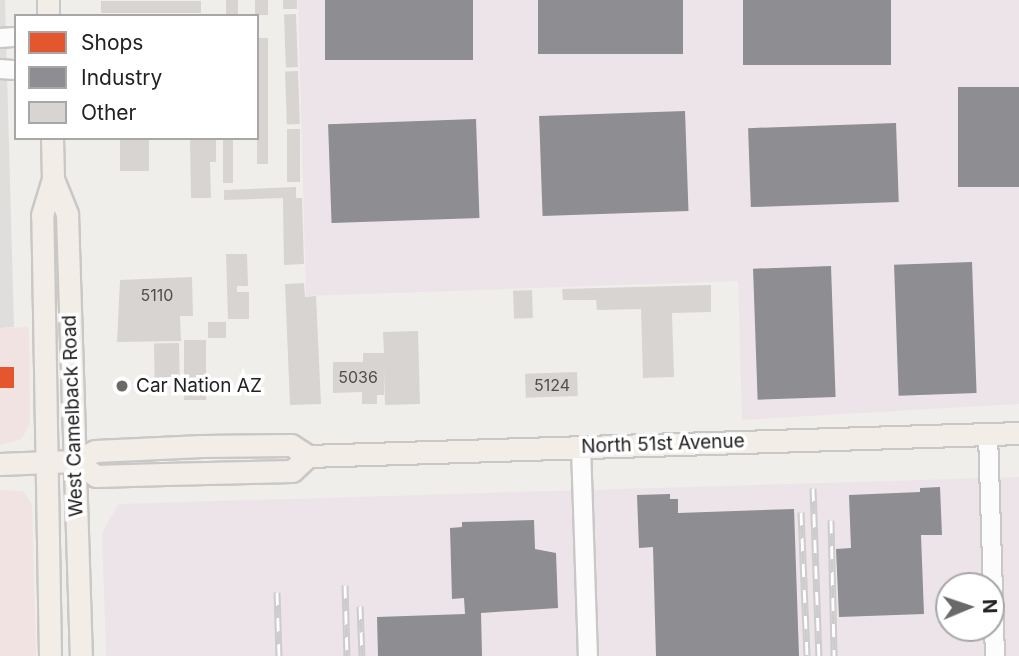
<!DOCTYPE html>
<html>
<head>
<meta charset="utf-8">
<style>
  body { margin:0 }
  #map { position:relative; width:1019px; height:656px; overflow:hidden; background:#f0eeeb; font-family:Inter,sans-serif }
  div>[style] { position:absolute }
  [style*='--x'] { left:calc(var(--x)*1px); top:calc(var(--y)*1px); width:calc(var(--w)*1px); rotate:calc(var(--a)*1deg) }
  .residential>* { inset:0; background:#dfdedc }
  .commercial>* { inset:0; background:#f1e3e1 }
  .industrial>* { inset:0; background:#ede4e9 }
  .shops>* { inset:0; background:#e4572e; transform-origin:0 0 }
  .industry>* { inset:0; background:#8d8d92; transform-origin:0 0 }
  .building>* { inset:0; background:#d7d4d2; transform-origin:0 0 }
  .roads { filter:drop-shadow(2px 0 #c9c8c7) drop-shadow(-2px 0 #c9c8c7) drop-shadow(0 2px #c9c8c7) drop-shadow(0 -2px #c9c8c7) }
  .minor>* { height:18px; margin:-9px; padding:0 9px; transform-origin:9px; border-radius:9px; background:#fdfcfc }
  .major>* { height:21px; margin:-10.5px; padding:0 10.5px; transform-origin:10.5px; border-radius:10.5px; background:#f3ede7 }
  .rail>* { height:7px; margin-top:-3.5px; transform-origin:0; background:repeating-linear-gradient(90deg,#fff 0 13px,#ccc 0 26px); box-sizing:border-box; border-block:2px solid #ccc }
  .dots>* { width:19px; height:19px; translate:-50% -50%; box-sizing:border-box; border:4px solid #fff; border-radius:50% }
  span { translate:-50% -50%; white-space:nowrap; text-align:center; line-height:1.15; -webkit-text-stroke:7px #fff; paint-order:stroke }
  .number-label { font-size:16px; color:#4f4e4e }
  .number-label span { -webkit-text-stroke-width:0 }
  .poi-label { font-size:19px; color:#222 }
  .left { translate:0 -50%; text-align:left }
  .street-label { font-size:19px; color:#222 }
  .legend { position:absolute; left:14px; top:14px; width:245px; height:126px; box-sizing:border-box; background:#fff; border:2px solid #a7a7a7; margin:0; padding:9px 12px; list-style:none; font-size:21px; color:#222 }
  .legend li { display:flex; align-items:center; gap:14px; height:35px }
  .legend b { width:35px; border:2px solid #a7a7a7 }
  .north { position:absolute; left:935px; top:572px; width:70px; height:70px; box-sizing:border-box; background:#fff; border:2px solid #a7a7a7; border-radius:50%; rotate:88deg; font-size:19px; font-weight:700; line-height:28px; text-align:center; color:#222 }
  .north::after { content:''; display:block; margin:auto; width:24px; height:32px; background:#6a6968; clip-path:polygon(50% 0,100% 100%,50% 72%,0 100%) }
</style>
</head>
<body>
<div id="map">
  <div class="residential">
    <div style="clip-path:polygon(0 0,5px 0,14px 327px,0 328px)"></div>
  </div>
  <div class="commercial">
    <div style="clip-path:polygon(29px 327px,30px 423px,22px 439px,0 445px,0 328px)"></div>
    <div style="clip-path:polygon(0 490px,23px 491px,32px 504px,36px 656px,0 656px)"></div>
  </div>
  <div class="industrial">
    <div style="clip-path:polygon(298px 0,1019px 0,1019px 404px,742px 420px,738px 281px,306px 296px)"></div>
    <div style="clip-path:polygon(evenodd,1019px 477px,1019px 656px,106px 656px,102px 533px,118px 504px,1019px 477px,949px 586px,991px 586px,991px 628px,949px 628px,949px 586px)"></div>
  </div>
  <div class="shops">
    <div style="left:0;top:367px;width:14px;height:21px"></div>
  </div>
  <div class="industry">
    <div style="left:325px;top:0;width:148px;height:60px"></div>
    <div style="left:538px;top:0;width:145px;height:54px"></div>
    <div style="left:743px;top:0;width:148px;height:65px"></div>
    <div style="left:1019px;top:87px;width:100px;height:61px;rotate:90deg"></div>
    <div style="left:685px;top:111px;width:100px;height:146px;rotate:88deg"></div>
    <div style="left:476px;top:119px;width:99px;height:148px;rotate:88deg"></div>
    <div style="left:896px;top:123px;width:79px;height:148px;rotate:88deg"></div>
    <div style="left:972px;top:262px;width:131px;height:78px;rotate:88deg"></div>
    <div style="left:831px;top:266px;width:131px;height:78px;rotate:88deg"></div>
    <div style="clip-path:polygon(940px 487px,942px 535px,921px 535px,924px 614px,839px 617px,836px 549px,851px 548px,849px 495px,920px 492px,920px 488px)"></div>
    <div style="clip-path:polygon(670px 494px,670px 499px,678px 499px,678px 513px,794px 509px,799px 656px,656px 656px,653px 547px,639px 548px,637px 495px)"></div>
    <div style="clip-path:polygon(534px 520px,535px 549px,556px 553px,558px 608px,481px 613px,482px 656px,378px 656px,377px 617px,465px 614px,464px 598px,452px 599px,450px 528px,462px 527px,462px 522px)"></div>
  </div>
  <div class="building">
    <div style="left:226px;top:0;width:12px;height:15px"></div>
    <div style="left:255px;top:0;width:13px;height:15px"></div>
    <div style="left:283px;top:0;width:14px;height:9px"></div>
    <div style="left:201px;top:1px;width:12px;height:100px;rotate:90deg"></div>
    <div style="left:296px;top:14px;width:53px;height:12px;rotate:88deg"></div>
    <div style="left:257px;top:38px;width:11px;height:126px"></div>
    <div style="left:298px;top:71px;width:53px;height:13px;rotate:88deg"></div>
    <div style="left:287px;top:129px;width:13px;height:53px"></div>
    <div style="left:120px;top:138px;width:29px;height:33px"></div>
    <div style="clip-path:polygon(190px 138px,216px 138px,216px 162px,210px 162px,211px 198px,191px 198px)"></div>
    <div style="left:223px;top:138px;width:10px;height:45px"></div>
    <div style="clip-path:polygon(296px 187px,296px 198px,302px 198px,304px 264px,284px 265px,283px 198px,224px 200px,224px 190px)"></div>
    <div style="clip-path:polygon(226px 254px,247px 254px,248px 286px,237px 286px,237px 292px,249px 292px,249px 319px,228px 319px)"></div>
    <div style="clip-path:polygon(192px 277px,193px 316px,180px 316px,181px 341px,117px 342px,120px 280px)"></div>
    <div style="clip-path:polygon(304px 283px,305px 297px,316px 296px,321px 404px,290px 405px,285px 284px)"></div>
    <div style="clip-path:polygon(711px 285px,711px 312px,672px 313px,674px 377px,643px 378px,641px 309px,597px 310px,596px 300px,563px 300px,562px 289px)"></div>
    <div style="left:532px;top:290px;width:28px;height:19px;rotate:88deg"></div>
    <div style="left:226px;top:322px;width:16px;height:18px;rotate:90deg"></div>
    <div style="clip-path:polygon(418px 331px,420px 404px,385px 405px,384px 369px,384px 395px,377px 395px,377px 404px,362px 404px,362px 392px,333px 393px,333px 362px,363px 362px,363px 353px,384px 353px,383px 332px)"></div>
    <div style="left:184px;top:340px;width:22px;height:60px"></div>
    <div style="left:179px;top:343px;width:44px;height:25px;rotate:89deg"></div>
    <div style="left:577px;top:372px;width:24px;height:52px;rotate:88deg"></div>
  </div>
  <div class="roads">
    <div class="minor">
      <div style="--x:0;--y:38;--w:16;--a:-4"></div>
      <div style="--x:0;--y:69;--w:16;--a:4"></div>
      <div style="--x:988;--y:434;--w:222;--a:88.2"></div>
      <div style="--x:581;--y:447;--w:209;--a:88.1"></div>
    </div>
    <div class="major">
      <div style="--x:48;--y:0;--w:16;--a:90"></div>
      <div style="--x:53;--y:179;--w:38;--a:68"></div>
      <div style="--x:67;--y:214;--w:442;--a:88.2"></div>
      <div style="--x:74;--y:461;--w:27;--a:34"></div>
      <div style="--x:96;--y:476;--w:69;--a:-1.7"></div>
      <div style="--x:165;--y:474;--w:127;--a:-1.4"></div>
      <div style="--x:292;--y:471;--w:22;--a:-43"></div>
      <div style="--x:0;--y:464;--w:74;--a:-2.3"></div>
      <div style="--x:74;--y:461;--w:23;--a:-25"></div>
      <div style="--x:95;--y:451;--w:107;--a:-2.7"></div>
      <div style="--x:202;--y:446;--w:89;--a:-0.6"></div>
      <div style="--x:291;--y:445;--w:20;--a:33"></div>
      <div style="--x:308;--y:456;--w:711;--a:-1.85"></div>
      <div style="--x:50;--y:656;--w:441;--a:-91"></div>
      <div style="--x:42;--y:215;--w:38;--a:-73"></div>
      <div style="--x:53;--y:179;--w:41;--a:-91.4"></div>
    </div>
  </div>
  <div class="rail">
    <div style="--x:813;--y:488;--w:168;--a:88"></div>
    <div style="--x:801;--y:512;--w:144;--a:87.6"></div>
    <div style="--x:831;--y:520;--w:136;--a:88.7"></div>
    <div style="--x:345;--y:585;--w:71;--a:88.4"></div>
    <div style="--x:277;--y:592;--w:64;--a:88.2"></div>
    <div style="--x:360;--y:606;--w:50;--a:87.7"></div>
  </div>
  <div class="dots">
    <div style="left:122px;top:386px;background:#6a6968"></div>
  </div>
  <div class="number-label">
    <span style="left:157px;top:295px">5110</span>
    <span style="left:358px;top:377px">5036</span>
    <span style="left:552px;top:385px">5124</span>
  </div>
  <div class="poi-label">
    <span class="left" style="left:136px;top:386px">Car Nation AZ</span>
  </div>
  <div class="street-label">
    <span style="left:73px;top:416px;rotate:-92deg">West Camelback Road</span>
    <span style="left:663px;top:444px;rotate:-2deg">North 51st Avenue</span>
  </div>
  <ul class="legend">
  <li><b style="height:19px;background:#e4572e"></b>Shops</li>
  <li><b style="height:19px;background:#8d8d92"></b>Industry</li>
  <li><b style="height:19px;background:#d7d4d2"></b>Other</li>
  </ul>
  <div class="north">N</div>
</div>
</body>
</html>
